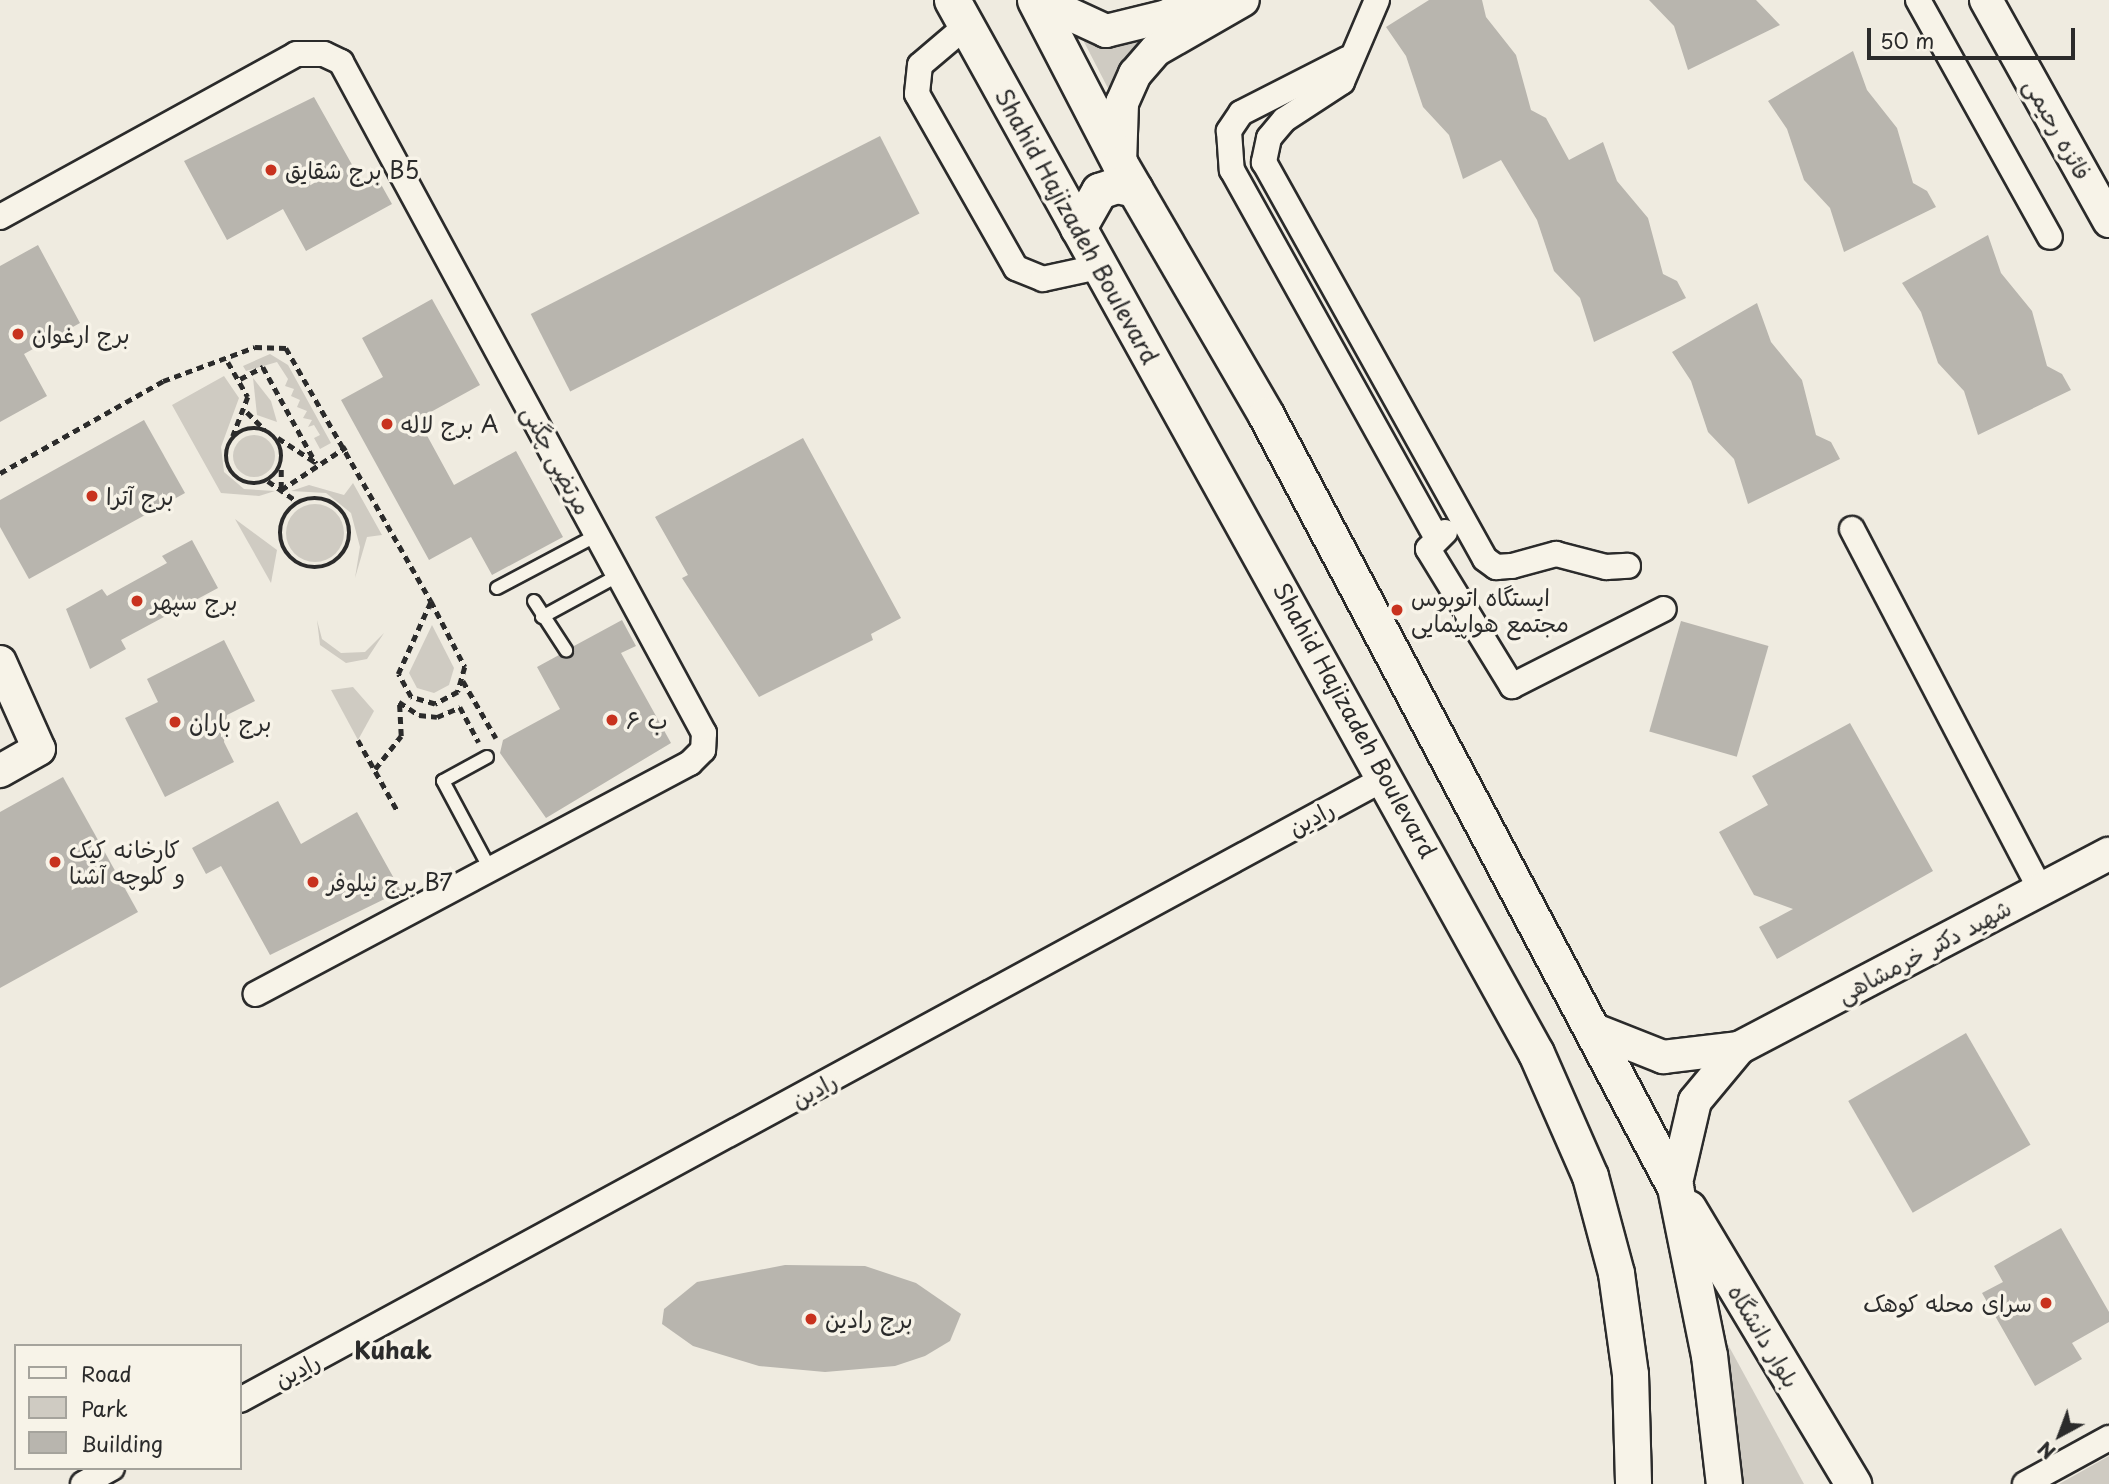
<!DOCTYPE html>
<html>
<head>
<meta charset="utf-8">
<style>
  body { margin:0 }
  #map { position:relative; width:2109px; height:1484px; overflow:hidden; background:#efebe0; font-family:"Playpen Sans","Playpen Sans Arabic",sans-serif }
  div>[style] { position:absolute }
  [style*='--x'] { left:calc(var(--x)*1px); top:calc(var(--y)*1px); width:calc(var(--w)*1px); rotate:calc(var(--a)*1deg) }
  .green>* { inset:0; background:#cfcbc2 }
  .round { border-radius:50% }
  .building>* { inset:0; background:#b8b5ae; transform-origin:0 0 }
  .path>* { height:4.5px; margin-top:-2.25px; transform-origin:0; background:repeating-linear-gradient(90deg,#2b2b2b 0 7px,transparent 0 12px) }
  .path>.ring { margin:-2.25px; padding:0; box-sizing:content-box; background:none; border:4.5px solid #2b2b2b; border-radius:50% }
  .roads { filter:drop-shadow(2px 0 #2b2b2b) drop-shadow(-2px 0 #2b2b2b) drop-shadow(0 2px #2b2b2b) drop-shadow(0 -2px #2b2b2b) }
  .service>* { height:12px; margin:-6px; padding:0 6px; transform-origin:6px; border-radius:6px; background:#f7f3e8 }
  .minor>* { height:24px; margin:-12px; padding:0 12px; transform-origin:12px; border-radius:12px; background:#f7f3e8 }
  .tertiary>* { height:32px; margin:-16px; padding:0 16px; transform-origin:16px; border-radius:16px; background:#f7f3e8 }
  .secondary>* { height:35px; margin:-17.5px; padding:0 17.5px; transform-origin:17.5px; border-radius:17.5px; background:#f7f3e8 }
  .dots>* { width:19px; height:19px; translate:-50% -50%; box-sizing:border-box; border:4px solid #f7f3e8; border-radius:50% }
  span { translate:-50% -50%; white-space:nowrap; text-align:center; line-height:1.15; -webkit-text-stroke:7px #f7f3e8; paint-order:stroke }
  .street-label { font-size:23px; color:#2b2b2b }
  .poi-label { font-size:23px; color:#2b2b2b }
  .left { translate:0 -50%; text-align:left }
  .right { translate:-100% -50%; text-align:right }
  .neighbourhood-label { font-size:24px; color:#2b2b2b; font-weight:700 }
  .legend { position:absolute; left:14px; top:1344px; width:228px; height:126px; box-sizing:border-box; background:#f7f3e8; border:2px solid #a5a39c; margin:0; padding:9px 12px; list-style:none; font-size:21px; color:#2b2b2b }
  .legend li { display:flex; align-items:center; gap:14px; height:35px }
  .legend b { width:35px; border:2px solid #a5a39c }
  .north { position:absolute; left:2025px; top:1400px; width:70px; height:70px; -webkit-text-stroke:5px #f7f3e8; paint-order:stroke; rotate:221deg; font-size:19px; font-weight:700; line-height:28px; text-align:center; color:#2b2b2b }
  .north::after { content:''; display:block; margin:auto; width:24px; height:32px; background:#2b2b2b; clip-path:polygon(50% 0,100% 100%,50% 72%,0 100%) }
  .scale { position:absolute; left:1867px; top:28px; width:208px; height:32px; box-sizing:border-box; border:4px solid #2b2b2b; border-top:0; padding-left:9px; font-size:21px; line-height:24px; white-space:nowrap; color:#2b2b2b; -webkit-text-stroke:5px #f7f3e8; paint-order:stroke }
</style>
</head>
<body>
<div id="map">
  <div class="green">
    <div style="clip-path:polygon(1153px 33px,1116px 72px,1111px 94px,1082px 38px,1097px 43px)"></div>
    <div style="clip-path:polygon(270px 354px,288px 365px,331px 443px,320px 449px,314px 438px,320px 435px,314px 425px,308px 427px,312px 420px,303px 418px,307px 411px,297px 407px,300px 400px,291px 396px,294px 389px,285px 386px,288px 379px,277px 362px,246px 371px,243px 366px)"></div>
    <div style="clip-path:polygon(224px 376px,239px 398px,221px 447px,224px 472px,244px 489px,275px 491px,259px 496px,221px 493px,172px 405px)"></div>
    <div style="clip-path:polygon(253px 378px,271px 401px,277px 422px,257px 415px)"></div>
    <div class="round" style="left:233px;top:435px;width:42px;height:42px"></div>
    <div style="clip-path:polygon(353px 483px,382px 535px,367px 537px,355px 578px,360px 547px,351px 513px,326px 493px,291px 491px,309px 485px,344px 495px)"></div>
    <div class="round" style="left:286px;top:504px;width:58px;height:58px"></div>
    <div style="clip-path:polygon(235px 519px,277px 550px,271px 583px)"></div>
    <div style="clip-path:polygon(317px 620px,322px 639px,341px 653px,365px 652px,384px 633px,367px 659px,346px 663px,320px 645px)"></div>
    <div style="clip-path:polygon(432px 625px,454px 668px,449px 685px,434px 693px,417px 688px,409px 673px)"></div>
    <div style="clip-path:polygon(353px 687px,374px 711px,358px 740px,331px 690px)"></div>
    <div style="clip-path:polygon(1726px 1341px,1804px 1484px,1743px 1484px)"></div>
    <div style="clip-path:polygon(2109px 1456px,2109px 1484px,2059px 1484px)"></div>
  </div>
  <div class="building">
    <div style="clip-path:polygon(1429px 0,1482px 0,1486px 17px,1516px 55px,1531px 110px,1546px 118px,1569px 160px,1603px 142px,1617px 181px,1648px 218px,1663px 274px,1677px 281px,1686px 298px,1594px 342px,1580px 298px,1554px 271px,1537px 220px,1501px 160px,1463px 179px,1449px 135px,1423px 107px,1406px 56px,1386px 27px)"></div>
    <div style="clip-path:polygon(1649px 0,1756px 0,1780px 25px,1688px 70px,1674px 26px)"></div>
    <div style="clip-path:polygon(1853px 51px,1867px 90px,1897px 128px,1913px 183px,1927px 191px,1936px 207px,1844px 252px,1830px 208px,1804px 180px,1787px 129px,1768px 101px)"></div>
    <div style="clip-path:polygon(314px 97px,364px 186px,378px 179px,392px 204px,306px 251px,283px 209px,227px 240px,184px 161px)"></div>
    <div style="left:880px;top:136px;width:87px;height:392px;rotate:63deg"></div>
    <div style="clip-path:polygon(1988px 235px,2001px 273px,2032px 311px,2047px 366px,2062px 374px,2071px 390px,1978px 435px,1964px 391px,1938px 363px,1921px 312px,1902px 283px)"></div>
    <div style="clip-path:polygon(38px 245px,80px 323px,24px 354px,47px 396px,0 422px,0 266px)"></div>
    <div style="clip-path:polygon(432px 299px,480px 385px,418px 419px,454px 485px,516px 451px,563px 537px,492px 575px,471px 537px,429px 560px,341px 400px,383px 377px,362px 338px)"></div>
    <div style="clip-path:polygon(1757px 303px,1771px 342px,1802px 380px,1816px 435px,1831px 442px,1840px 459px,1748px 504px,1734px 459px,1708px 432px,1691px 381px,1672px 352px)"></div>
    <div style="clip-path:polygon(144px 420px,185px 493px,29px 579px,0 527px,0 500px)"></div>
    <div style="clip-path:polygon(803px 438px,901px 618px,871px 634px,873px 640px,759px 697px,682px 578px,688px 575px,655px 517px)"></div>
    <div style="clip-path:polygon(192px 540px,218px 588px,121px 640px,126px 649px,90px 669px,66px 609px,102px 589px,107px 596px,167px 563px,162px 556px)"></div>
    <div style="clip-path:polygon(622px 620px,636px 646px,621px 653px,671px 743px,546px 818px,500px 753px,503px 740px,560px 709px,537px 667px,559px 655px,570px 658px,574px 646px)"></div>
    <div style="left:1681px;top:621px;width:91px;height:115px;rotate:16deg"></div>
    <div style="clip-path:polygon(224px 640px,255px 701px,227px 715px,224px 742px,234px 762px,165px 797px,125px 718px,158px 702px,147px 679px)"></div>
    <div style="clip-path:polygon(1850px 723px,1933px 871px,1777px 959px,1759px 927px,1793px 909px,1754px 895px,1719px 832px,1768px 805px,1752px 776px)"></div>
    <div style="clip-path:polygon(63px 777px,138px 912px,0 988px,0 812px)"></div>
    <div style="clip-path:polygon(278px 801px,301px 844px,357px 812px,401px 891px,270px 955px,221px 866px,206px 874px,192px 848px)"></div>
    <div style="left:1966px;top:1033px;width:129px;height:136px;rotate:60deg"></div>
    <div style="clip-path:polygon(2061px 1228px,2109px 1312px,2109px 1322px,2072px 1343px,2082px 1359px,2035px 1386px,1982px 1293px,2003px 1282px,1994px 1266px)"></div>
    <div style="clip-path:polygon(785px 1265px,865px 1266px,916px 1283px,961px 1314px,950px 1341px,925px 1356px,895px 1366px,825px 1372px,759px 1366px,693px 1346px,662px 1324px,664px 1309px,697px 1282px)"></div>
  </div>
  <div class="path">
    <div style="--x:228;--y:362;--w:40;--a:60.3"></div>
    <div style="--x:248;--y:397;--w:42;--a:111"></div>
    <div style="--x:240;--y:379;--w:26;--a:-28"></div>
    <div style="--x:263;--y:367;--w:110;--a:61.1"></div>
    <div style="--x:247;--y:412;--w:25;--a:45"></div>
    <div class="ring" style="left:226px;top:428px;width:51.5px;height:51.5px"></div>
    <div style="--x:278;--y:438;--w:44;--a:33"></div>
    <div style="--x:0;--y:473;--w:187;--a:-29.4"></div>
    <div style="--x:163;--y:381;--w:98;--a:-20.3"></div>
    <div style="--x:255;--y:347;--w:31;--a:2"></div>
    <div style="--x:286;--y:348;--w:292;--a:60.2"></div>
    <div style="--x:268;--y:481;--w:37;--a:35"></div>
    <div style="--x:281;--y:489;--w:23;--a:-90"></div>
    <div style="--x:281;--y:490;--w:78;--a:-33.5"></div>
    <div class="ring" style="left:280px;top:498px;width:65.5px;height:65.5px"></div>
    <div style="--x:431;--y:601;--w:74;--a:62.7"></div>
    <div style="--x:465;--y:667;--w:26;--a:106"></div>
    <div style="--x:458;--y:692;--w:26;--a:152"></div>
    <div style="--x:435;--y:704;--w:25;--a:-164"></div>
    <div style="--x:411;--y:697;--w:26;--a:-119"></div>
    <div style="--x:398;--y:674;--w:80;--a:-65.7"></div>
    <div style="--x:463;--y:681;--w:66;--a:59.9"></div>
    <div style="--x:358;--y:740;--w:82;--a:60.9"></div>
    <div style="--x:375;--y:769;--w:42;--a:-51.8"></div>
    <div style="--x:401;--y:736;--w:34;--a:-93"></div>
    <div style="--x:399;--y:702;--w:24;--a:33"></div>
    <div style="--x:419;--y:715;--w:18;--a:6"></div>
    <div style="--x:437;--y:717;--w:25;--a:-23"></div>
    <div style="--x:460;--y:707;--w:40;--a:62"></div>
  </div>
  <div class="roads">
    <div class="service">
      <div style="--x:497;--y:588;--w:113;--a:-27.9"></div>
      <div style="--x:534;--y:601;--w:59;--a:56.9"></div>
      <div style="--x:542;--y:617;--w:88;--a:-28.6"></div>
      <div style="--x:487;--y:757;--w:50;--a:151.4"></div>
      <div style="--x:443;--y:781;--w:98;--a:61.9"></div>
    </div>
    <div class="minor">
      <div style="--x:1377;--y:0;--w:89;--a:113.1"></div>
      <div style="--x:1342;--y:82;--w:69;--a:146.8"></div>
      <div style="--x:1284;--y:120;--w:23;--a:130"></div>
      <div style="--x:1269;--y:138;--w:25;--a:102"></div>
      <div style="--x:1264;--y:162;--w:454;--a:60.9"></div>
      <div style="--x:1485;--y:559;--w:14;--a:36"></div>
      <div style="--x:1496;--y:567;--w:16;--a:-4"></div>
      <div style="--x:1512;--y:566;--w:46;--a:-15.3"></div>
      <div style="--x:1556;--y:554;--w:52;--a:14.6"></div>
      <div style="--x:1606;--y:567;--w:22;--a:-3"></div>
      <div style="--x:1918;--y:0;--w:271;--a:60.9"></div>
      <div style="--x:966;--y:26;--w:60;--a:139.7"></div>
      <div style="--x:920;--y:65;--w:29;--a:96"></div>
      <div style="--x:917;--y:94;--w:200;--a:60.4"></div>
      <div style="--x:1016;--y:268;--w:29;--a:22"></div>
      <div style="--x:1043;--y:279;--w:56;--a:-12.3"></div>
      <div style="--x:1347;--y:59;--w:119;--a:153"></div>
      <div style="--x:1241;--y:113;--w:22;--a:124"></div>
      <div style="--x:1229;--y:131;--w:39;--a:86"></div>
      <div style="--x:1232;--y:170;--w:420;--a:60.9"></div>
      <div style="--x:0;--y:217;--w:338;--a:-28.8"></div>
      <div style="--x:296;--y:54;--w:28;--a:0"></div>
      <div style="--x:324;--y:54;--w:19;--a:25"></div>
      <div style="--x:341;--y:62;--w:763;--a:61.59"></div>
      <div style="--x:704;--y:733;--w:17;--a:93"></div>
      <div style="--x:703;--y:750;--w:18;--a:135"></div>
      <div style="--x:690;--y:763;--w:492;--a:152"></div>
      <div style="--x:1852;--y:529;--w:407;--a:62.4"></div>
      <div style="--x:1445;--y:532;--w:24;--a:135"></div>
      <div style="--x:1428;--y:549;--w:161;--a:58.5"></div>
      <div style="--x:1512;--y:686;--w:170;--a:-26.9"></div>
      <div style="--x:240;--y:1400;--w:1305;--a:-28.51"></div>
      <div style="--x:83;--y:1484;--w:33;--a:-29"></div>
      <div style="--x:2025;--y:1484;--w:96;--a:-28.7"></div>
    </div>
    <div class="tertiary">
      <div style="--x:1039;--y:0;--w:74;--a:24.8"></div>
      <div style="--x:1106;--y:31;--w:63;--a:-13.8"></div>
      <div style="--x:1167;--y:16;--w:34;--a:-28"></div>
      <div style="--x:1986;--y:0;--w:253;--a:60.9"></div>
      <div style="--x:1120;--y:164;--w:61;--a:-88.1"></div>
      <div style="--x:1122;--y:103;--w:32;--a:-66"></div>
      <div style="--x:1135;--y:74;--w:32;--a:-49"></div>
      <div style="--x:1156;--y:50;--w:100;--a:-29.9"></div>
      <div style="--x:0;--y:662;--w:95;--a:65.9"></div>
      <div style="--x:39;--y:749;--w:45;--a:150.6"></div>
      <div style="--x:1590;--y:1028;--w:79;--a:21.7"></div>
      <div style="--x:1663;--y:1057;--w:77;--a:-6.8"></div>
      <div style="--x:1739;--y:1048;--w:418;--a:-27.7"></div>
      <div style="--x:1675;--y:1187;--w:88;--a:-76.9"></div>
      <div style="--x:1695;--y:1101;--w:69;--a:-50.3"></div>
    </div>
    <div class="secondary">
      <div style="--x:952;--y:0;--w:1204;--a:60.99"></div>
      <div style="--x:1536;--y:1053;--w:134;--a:66.3"></div>
      <div style="--x:1590;--y:1176;--w:100;--a:75"></div>
      <div style="--x:1616;--y:1273;--w:102;--a:82.1"></div>
      <div style="--x:1630;--y:1374;--w:110;--a:88.4"></div>
      <div style="--x:1035;--y:0;--w:185;--a:62.6"></div>
      <div style="--x:1120;--y:164;--w:290;--a:59.8"></div>
      <div style="--x:1266;--y:415;--w:874;--a:62.09"></div>
      <div style="--x:1675;--y:1187;--w:171;--a:78.6"></div>
      <div style="--x:1709;--y:1355;--w:130;--a:83.4"></div>
      <div style="--x:1078;--y:228;--w:43;--a:-60.4"></div>
      <div style="--x:1099;--y:191;--w:18;--a:-19"></div>
      <div style="--x:1116;--y:185;--w:19;--a:12"></div>
      <div style="--x:1688;--y:1208;--w:322;--a:59.1"></div>
    </div>
  </div>
  <div class="dots">
    <div style="left:271px;top:170px;background:#c8321e"></div>
    <div style="left:18px;top:334px;background:#c8321e"></div>
    <div style="left:387px;top:424px;background:#c8321e"></div>
    <div style="left:92px;top:496px;background:#c8321e"></div>
    <div style="left:137px;top:601px;background:#c8321e"></div>
    <div style="left:1397px;top:610px;background:#c8321e"></div>
    <div style="left:612px;top:720px;background:#c8321e"></div>
    <div style="left:175px;top:722px;background:#c8321e"></div>
    <div style="left:55px;top:862px;background:#c8321e"></div>
    <div style="left:313px;top:882px;background:#c8321e"></div>
    <div style="left:2046px;top:1303px;background:#c8321e"></div>
    <div style="left:811px;top:1319px;background:#c8321e"></div>
  </div>
  <div class="street-label">
    <span style="left:2058px;top:129px;rotate:61deg">فائزه رحیمی</span>
    <span style="left:1077px;top:226px;rotate:61deg">Shahid Hajizadeh Boulevard</span>
    <span style="left:557px;top:460px;rotate:62deg">مرتضی چگنی</span>
    <span style="left:1355px;top:720px;rotate:61deg">Shahid Hajizadeh Boulevard</span>
    <span style="left:1311px;top:818px;rotate:-29deg">رادین</span>
    <span style="left:1924px;top:951px;rotate:-28deg">شهید دکتر خرمشاهی</span>
    <span style="left:814px;top:1090px;rotate:-29deg">رادین</span>
    <span style="left:1764px;top:1336px;rotate:59deg">بلوار دانشگاه</span>
    <span style="left:297px;top:1370px;rotate:-28deg">رادین</span>
  </div>
  <div class="poi-label">
    <span class="left" style="left:285px;top:170px">برج شقایق B5</span>
    <span class="left" style="left:32px;top:334px">برج ارغوان</span>
    <span class="left" style="left:401px;top:424px">برج لاله A</span>
    <span class="left" style="left:106px;top:496px">برج آترا</span>
    <span class="left" style="left:1411px;top:610px">ایستگاه اتوبوس<br>مجتمع هواپیمایی</span>
    <span class="left" style="left:151px;top:601px">برج سپهر</span>
    <span class="left" style="left:626px;top:720px">ب ۶</span>
    <span class="left" style="left:189px;top:722px">برج باران</span>
    <span class="left" style="left:69px;top:862px">کارخانه کیک<br>و کلوچه آشنا</span>
    <span class="left" style="left:327px;top:882px">برج نیلوفر B7</span>
    <span class="right" style="left:2032px;top:1303px">سرای محله کوهک</span>
    <span class="left" style="left:825px;top:1319px">برج رادین</span>
  </div>
  <div class="neighbourhood-label">
    <span style="left:393px;top:1350px">Kuhak</span>
  </div>
  <ul class="legend">
  <li><b style="height:9px;background:#f7f3e8"></b>Road</li>
  <li><b style="height:19px;background:#cfcbc2"></b>Park</li>
  <li><b style="height:19px;background:#b8b5ae"></b>Building</li>
  </ul>
  <div class="north">N</div>
  <div class="scale">50 m</div>
</div>
</body>
</html>
